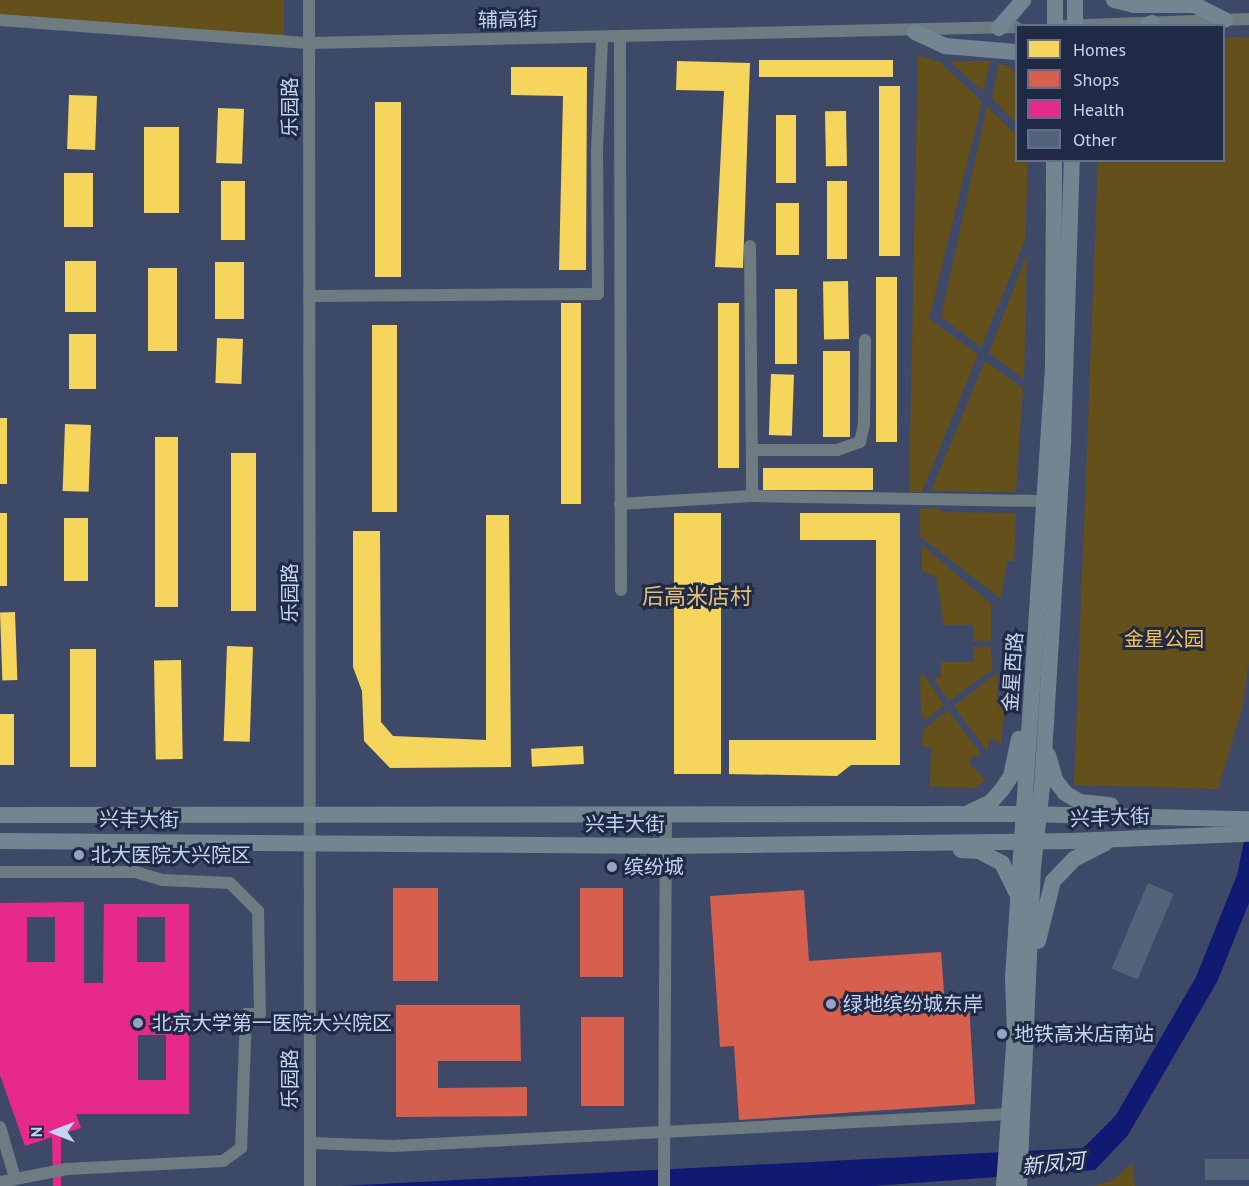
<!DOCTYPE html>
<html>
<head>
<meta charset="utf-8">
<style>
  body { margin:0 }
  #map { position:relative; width:1249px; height:1186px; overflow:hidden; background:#3e4968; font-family:"PT Sans","Noto Sans SC",sans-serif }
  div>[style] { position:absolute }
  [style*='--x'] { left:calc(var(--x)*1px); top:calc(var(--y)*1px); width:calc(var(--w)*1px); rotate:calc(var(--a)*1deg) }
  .green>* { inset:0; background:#63501a }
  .water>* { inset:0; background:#101a73 }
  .homes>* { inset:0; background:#f6d55c; transform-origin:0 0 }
  .shops>* { inset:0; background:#d6604d; transform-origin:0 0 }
  .health>* { inset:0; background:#e7298a }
  .building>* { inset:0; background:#53637a; transform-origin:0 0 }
  .minor>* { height:12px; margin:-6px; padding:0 6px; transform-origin:6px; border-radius:6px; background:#6e7c82 }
  .major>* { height:16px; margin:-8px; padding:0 8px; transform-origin:8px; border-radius:8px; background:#748591 }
  .dots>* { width:16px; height:16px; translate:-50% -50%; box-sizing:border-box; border:3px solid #202a44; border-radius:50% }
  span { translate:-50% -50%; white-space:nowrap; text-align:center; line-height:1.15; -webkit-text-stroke:6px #202a44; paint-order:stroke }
  .street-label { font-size:20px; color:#c5d3f4 }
  .park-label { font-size:20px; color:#f6c546 }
  .poi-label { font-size:20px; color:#c5d3f4 }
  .left { translate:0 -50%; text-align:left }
  .water-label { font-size:21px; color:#d5e0fa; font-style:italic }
  .quarter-label { font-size:22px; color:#e0c177 }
  .legend { position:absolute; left:1015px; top:24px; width:210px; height:138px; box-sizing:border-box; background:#202a44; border:2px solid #626e8a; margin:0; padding:8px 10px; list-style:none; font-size:18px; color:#c5d3f4 }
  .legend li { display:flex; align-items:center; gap:12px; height:30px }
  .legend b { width:30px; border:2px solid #626e8a }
  .north { position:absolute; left:24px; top:1102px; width:60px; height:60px; -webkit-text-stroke:4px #202a44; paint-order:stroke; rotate:270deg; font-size:16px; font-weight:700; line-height:24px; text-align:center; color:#c5d3f4 }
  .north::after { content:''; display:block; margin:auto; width:21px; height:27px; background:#c5d3f4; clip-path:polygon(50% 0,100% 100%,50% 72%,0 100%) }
</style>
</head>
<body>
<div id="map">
  <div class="green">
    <div style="clip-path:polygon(0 0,284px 0,284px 41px,0 20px)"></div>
    <div style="clip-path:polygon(1249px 37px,1249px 661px,1243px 705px,1218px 789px,1074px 785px,1098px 161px,1224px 160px,1224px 38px)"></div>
    <div style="clip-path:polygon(918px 55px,940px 62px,982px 102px,929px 319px,978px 354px,922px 492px,909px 492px)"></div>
    <div style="clip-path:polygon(949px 61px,990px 61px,983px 91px)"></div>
    <div style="clip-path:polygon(999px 63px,1011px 67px,1016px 75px,1016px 123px,992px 98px)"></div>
    <div style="clip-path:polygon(987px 106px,1016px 135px,1016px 160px,1028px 161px,1025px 240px,981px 347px,941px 317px)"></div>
    <div style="clip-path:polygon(1027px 254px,1024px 379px,989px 353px)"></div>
    <div style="clip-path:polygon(985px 361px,1023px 388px,1016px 492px,931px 491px)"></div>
    <div style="clip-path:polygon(936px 508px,946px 512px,1016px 513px,1014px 561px,1007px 561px,1001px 599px,920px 536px,920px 509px)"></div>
    <div style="clip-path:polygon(922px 545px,991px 604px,991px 641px,973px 641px,973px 625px,944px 625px,936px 577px,922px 571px)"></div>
    <div style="clip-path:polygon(990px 646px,993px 669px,949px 701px,933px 678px,940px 678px,941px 662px,973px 662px,973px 647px)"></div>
    <div style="clip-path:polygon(997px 673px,997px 699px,1005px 700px,1001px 744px,990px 738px,987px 751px,954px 706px)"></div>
    <div style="clip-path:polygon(920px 676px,925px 676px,944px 705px,926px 720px,921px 714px)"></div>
    <div style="clip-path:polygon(948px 710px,981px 754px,970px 758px,969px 763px,986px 781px,973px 788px,930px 787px,931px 747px,922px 746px,923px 730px)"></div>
    <div style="clip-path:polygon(1132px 1163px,1135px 1186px,1094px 1186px,1113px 1180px)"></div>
  </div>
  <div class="water">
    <div style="clip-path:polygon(1249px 817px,1249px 903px,1217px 982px,1128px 1135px,1095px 1170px,873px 1186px,341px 1186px,1083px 1148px,1116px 1115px,1196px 977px,1237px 875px)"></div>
  </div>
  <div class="homes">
    <div style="left:893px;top:60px;width:17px;height:134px;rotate:90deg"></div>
    <div style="clip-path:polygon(677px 61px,750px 63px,743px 268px,715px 267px,724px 91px,676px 90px)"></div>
    <div style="clip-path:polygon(511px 67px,587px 67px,586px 270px,559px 270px,563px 96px,511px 95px)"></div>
    <div style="left:879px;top:86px;width:21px;height:170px"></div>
    <div style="left:69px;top:95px;width:28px;height:54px;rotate:2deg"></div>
    <div style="left:375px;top:102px;width:26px;height:175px"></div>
    <div style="left:218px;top:108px;width:26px;height:55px;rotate:2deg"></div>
    <div style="left:846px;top:111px;width:55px;height:21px;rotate:89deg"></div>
    <div style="left:776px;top:115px;width:20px;height:68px"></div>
    <div style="left:144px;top:127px;width:35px;height:86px"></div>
    <div style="left:64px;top:173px;width:29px;height:54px"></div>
    <div style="left:221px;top:181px;width:24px;height:59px"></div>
    <div style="left:827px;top:181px;width:20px;height:78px"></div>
    <div style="left:776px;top:203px;width:23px;height:52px"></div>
    <div style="left:65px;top:261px;width:31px;height:51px"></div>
    <div style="left:215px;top:262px;width:29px;height:57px"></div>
    <div style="left:148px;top:268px;width:29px;height:83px"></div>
    <div style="left:876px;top:277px;width:21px;height:165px"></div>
    <div style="left:848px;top:281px;width:58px;height:25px;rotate:89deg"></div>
    <div style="left:775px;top:289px;width:22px;height:75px"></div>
    <div style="left:561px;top:303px;width:20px;height:201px"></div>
    <div style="left:718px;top:303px;width:21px;height:165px"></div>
    <div style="left:372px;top:325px;width:25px;height:187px"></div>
    <div style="left:69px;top:334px;width:27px;height:55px"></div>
    <div style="left:217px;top:338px;width:26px;height:45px;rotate:2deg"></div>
    <div style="left:823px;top:351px;width:27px;height:86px"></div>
    <div style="left:771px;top:374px;width:23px;height:61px;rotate:2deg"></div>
    <div style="left:0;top:418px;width:7px;height:66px"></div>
    <div style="left:65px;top:424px;width:26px;height:67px;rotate:2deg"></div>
    <div style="left:155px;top:437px;width:23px;height:170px"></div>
    <div style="left:231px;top:453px;width:25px;height:158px"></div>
    <div style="left:763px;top:468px;width:110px;height:22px"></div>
    <div style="left:0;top:513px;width:7px;height:73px"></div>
    <div style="left:674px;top:513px;width:47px;height:261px"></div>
    <div style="clip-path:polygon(800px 513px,900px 513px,900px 765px,851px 765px,837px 776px,729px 774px,729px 740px,876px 740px,876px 540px,800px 540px)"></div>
    <div style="clip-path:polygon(486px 515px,509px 515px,511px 767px,390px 768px,364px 741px,362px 691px,353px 667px,353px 531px,380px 531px,381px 722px,393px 736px,486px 740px)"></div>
    <div style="left:64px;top:518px;width:24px;height:63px"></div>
    <div style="left:15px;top:612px;width:68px;height:15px;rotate:88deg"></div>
    <div style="left:227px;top:646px;width:26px;height:95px;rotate:2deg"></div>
    <div style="left:70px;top:649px;width:26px;height:118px"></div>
    <div style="left:181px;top:660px;width:99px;height:27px;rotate:89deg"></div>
    <div style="left:0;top:714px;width:14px;height:51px"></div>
    <div style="left:583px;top:746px;width:18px;height:52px;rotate:87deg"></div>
  </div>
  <div class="shops">
    <div style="left:393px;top:888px;width:45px;height:93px"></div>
    <div style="left:580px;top:888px;width:43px;height:89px"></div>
    <div style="clip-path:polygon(804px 890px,809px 961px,941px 952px,945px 1005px,969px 1004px,975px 1104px,739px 1120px,734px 1046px,720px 1047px,710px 896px)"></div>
    <div style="clip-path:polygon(396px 1005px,520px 1005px,521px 1061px,438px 1061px,438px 1088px,527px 1087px,527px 1116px,396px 1117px)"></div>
    <div style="left:581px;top:1017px;width:43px;height:89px"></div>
  </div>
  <div class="health">
    <div style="clip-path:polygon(evenodd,84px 902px,84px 983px,103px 983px,104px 904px,189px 904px,189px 1114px,76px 1114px,81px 1128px,61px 1134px,61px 1186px,53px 1186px,52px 1137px,25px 1146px,0 1075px,0 903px,84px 902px,27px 917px,55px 917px,55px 962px,27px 962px,27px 917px,84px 902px,137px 917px,165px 917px,165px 962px,137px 962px,137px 917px,84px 902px,138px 1035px,166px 1035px,166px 1080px,138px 1080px,138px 1035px)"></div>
  </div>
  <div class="building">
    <div style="left:1148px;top:883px;width:28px;height:93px;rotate:23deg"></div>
    <div style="left:1249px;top:1159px;width:21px;height:44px;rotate:90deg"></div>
  </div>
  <div class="minor">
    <div style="--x:309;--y:0;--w:1186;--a:89.95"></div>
    <div style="--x:0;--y:20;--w:310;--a:4.3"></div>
    <div style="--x:309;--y:43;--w:707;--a:-1.3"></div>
    <div style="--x:1060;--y:26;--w:189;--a:-2.1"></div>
    <div style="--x:620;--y:38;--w:552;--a:89.9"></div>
    <div style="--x:750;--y:246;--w:250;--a:89.5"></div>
    <div style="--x:752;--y:496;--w:293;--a:1"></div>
    <div style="--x:309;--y:296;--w:289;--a:-0.4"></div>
    <div style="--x:598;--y:294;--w:144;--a:-90.4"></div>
    <div style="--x:597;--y:150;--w:112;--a:-87.4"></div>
    <div style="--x:754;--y:450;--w:83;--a:0"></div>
    <div style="--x:837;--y:450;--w:24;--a:-19"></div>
    <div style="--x:860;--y:442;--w:18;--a:-77"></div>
    <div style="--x:864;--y:424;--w:84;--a:-89.3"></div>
    <div style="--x:620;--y:504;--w:132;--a:-3.5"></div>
    <div style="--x:0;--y:872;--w:135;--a:0"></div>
    <div style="--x:135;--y:872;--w:29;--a:16"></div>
    <div style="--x:163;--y:880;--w:67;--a:2.6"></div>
    <div style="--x:230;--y:883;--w:40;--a:45"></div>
    <div style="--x:258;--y:911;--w:103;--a:88.9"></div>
    <div style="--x:260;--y:1014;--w:14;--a:180"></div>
    <div style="--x:246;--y:1014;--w:134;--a:92.1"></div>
    <div style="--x:241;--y:1148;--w:22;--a:144"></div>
    <div style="--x:223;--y:1161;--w:156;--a:177.1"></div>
    <div style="--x:67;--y:1169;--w:68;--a:169"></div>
    <div style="--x:0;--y:1127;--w:53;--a:73.6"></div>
    <div style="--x:310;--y:1143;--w:83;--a:2.1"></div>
    <div style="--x:393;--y:1146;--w:618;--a:-2.97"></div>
    <div style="--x:664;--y:1186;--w:373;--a:-89.7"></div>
  </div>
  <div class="major">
    <div style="--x:1055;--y:0;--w:26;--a:90"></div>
    <div style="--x:1075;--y:0;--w:26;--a:90"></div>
    <div style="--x:1114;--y:0;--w:21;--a:14"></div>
    <div style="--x:1134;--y:5;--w:61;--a:0"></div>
    <div style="--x:1195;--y:5;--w:33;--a:27"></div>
    <div style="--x:1148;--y:26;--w:5;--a:-37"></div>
    <div style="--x:999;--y:28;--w:37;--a:-49"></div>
    <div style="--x:915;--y:32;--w:33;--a:25"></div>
    <div style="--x:945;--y:46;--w:71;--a:4.8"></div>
    <div style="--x:1048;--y:755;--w:26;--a:74"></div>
    <div style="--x:1055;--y:780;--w:16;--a:52"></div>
    <div style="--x:1065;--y:793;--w:17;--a:31"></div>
    <div style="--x:1080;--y:802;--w:31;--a:6"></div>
    <div style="--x:970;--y:812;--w:23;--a:-25"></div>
    <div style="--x:991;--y:802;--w:18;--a:-49"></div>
    <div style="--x:1003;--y:788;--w:14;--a:-56"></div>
    <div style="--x:1011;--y:776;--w:38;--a:-78"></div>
    <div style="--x:0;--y:815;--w:1023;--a:-0.06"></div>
    <div style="--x:1023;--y:814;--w:226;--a:1.3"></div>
    <div style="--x:0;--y:841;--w:665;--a:0.43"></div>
    <div style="--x:665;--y:846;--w:406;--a:-0.7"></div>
    <div style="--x:1071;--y:841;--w:178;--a:-2.3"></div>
    <div style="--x:961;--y:850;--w:18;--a:3"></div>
    <div style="--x:979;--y:851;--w:26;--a:28"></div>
    <div style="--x:1002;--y:863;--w:32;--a:64"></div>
    <div style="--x:1038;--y:941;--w:62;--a:-76"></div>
    <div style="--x:1053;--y:881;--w:30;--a:-46"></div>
    <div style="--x:1074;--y:859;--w:35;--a:-27"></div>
    <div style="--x:1004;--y:1186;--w:152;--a:-85.9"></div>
    <div style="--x:1015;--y:1034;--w:56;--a:-92"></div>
    <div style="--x:1013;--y:978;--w:611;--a:-86.25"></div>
    <div style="--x:1053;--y:368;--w:208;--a:-89.7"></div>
    <div style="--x:1019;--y:1186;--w:319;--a:-87.5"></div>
    <div style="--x:1033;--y:867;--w:81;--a:-83.6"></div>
    <div style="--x:1042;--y:787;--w:348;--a:-86.5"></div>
    <div style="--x:1063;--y:440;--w:280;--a:-88.2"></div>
  </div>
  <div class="dots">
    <div style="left:79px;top:855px;background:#96a3c3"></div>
    <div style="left:612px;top:867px;background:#96a3c3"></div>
    <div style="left:831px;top:1004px;background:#96a3c3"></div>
    <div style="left:138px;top:1023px;background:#96a3c3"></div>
    <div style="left:1002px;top:1034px;background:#96a3c3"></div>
  </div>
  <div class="street-label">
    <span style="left:508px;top:20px;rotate:-1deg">辅高街</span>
    <span style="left:290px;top:107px;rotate:-90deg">乐园路</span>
    <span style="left:290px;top:593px;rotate:-90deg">乐园路</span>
    <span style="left:1013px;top:672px;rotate:-86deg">金星西路</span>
    <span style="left:1110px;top:818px;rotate:-2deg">兴丰大街</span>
    <span style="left:139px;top:820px;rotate:1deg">兴丰大街</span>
    <span style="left:625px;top:824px">兴丰大街</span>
    <span style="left:290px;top:1079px;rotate:-90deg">乐园路</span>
  </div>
  <div class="park-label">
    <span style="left:1164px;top:639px">金星公园</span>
  </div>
  <div class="poi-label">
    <span class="left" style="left:91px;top:855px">北大医院大兴院区</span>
    <span class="left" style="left:624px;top:867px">缤纷城</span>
    <span class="left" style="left:843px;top:1004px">绿地缤纷城东岸</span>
    <span class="left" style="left:152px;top:1023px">北京大学第一医院大兴院区</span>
    <span class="left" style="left:1014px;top:1034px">地铁高米店南站</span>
  </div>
  <div class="water-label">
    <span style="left:1053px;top:1164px;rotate:-6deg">新凤河</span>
  </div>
  <div class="quarter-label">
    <span style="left:697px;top:597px">后高米店村</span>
  </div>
  <ul class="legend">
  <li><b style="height:16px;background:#f6d55c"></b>Homes</li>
  <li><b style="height:16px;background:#d6604d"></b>Shops</li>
  <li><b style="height:16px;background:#e7298a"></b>Health</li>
  <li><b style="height:16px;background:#53637a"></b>Other</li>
  </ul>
  <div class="north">N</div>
</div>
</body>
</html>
